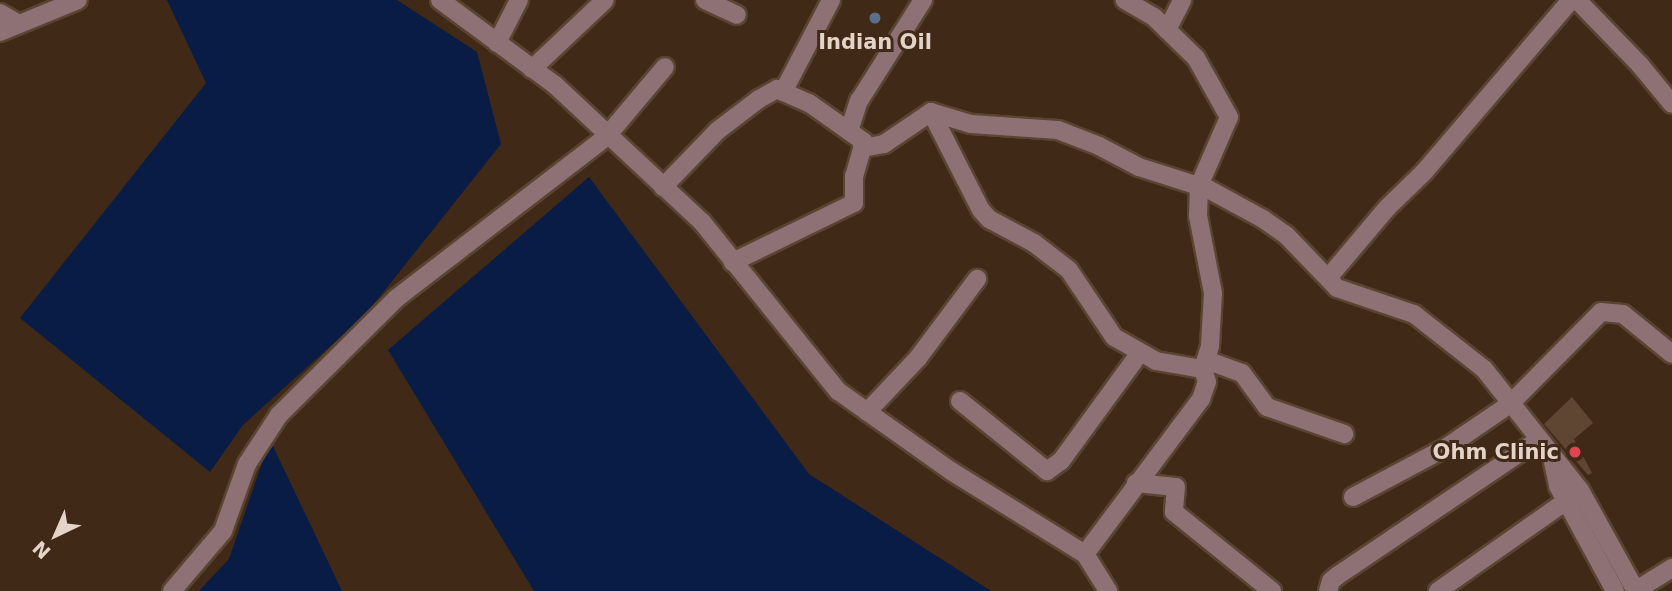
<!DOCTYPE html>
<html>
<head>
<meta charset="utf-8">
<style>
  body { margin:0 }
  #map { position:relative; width:1672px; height:591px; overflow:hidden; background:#402916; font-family:"DejaVu Sans",sans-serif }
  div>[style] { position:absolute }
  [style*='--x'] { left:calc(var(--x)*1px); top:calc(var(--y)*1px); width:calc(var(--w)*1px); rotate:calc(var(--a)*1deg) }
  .water>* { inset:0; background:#081c45 }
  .building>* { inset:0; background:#5f4633 }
  .roads { filter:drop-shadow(2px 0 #5a4432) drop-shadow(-2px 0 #5a4432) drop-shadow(0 2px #5a4432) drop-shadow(0 -2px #5a4432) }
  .minor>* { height:18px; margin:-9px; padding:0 9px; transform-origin:9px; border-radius:9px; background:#8e7175 }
  .dots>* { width:19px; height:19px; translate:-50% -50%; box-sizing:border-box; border:4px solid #402916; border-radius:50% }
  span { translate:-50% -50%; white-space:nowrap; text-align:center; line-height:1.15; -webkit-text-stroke:6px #402916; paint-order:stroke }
  .poi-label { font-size:21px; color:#e3d3c8; font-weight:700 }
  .right { translate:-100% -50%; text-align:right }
  .north { position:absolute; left:21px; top:500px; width:70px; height:70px; -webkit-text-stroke:5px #402916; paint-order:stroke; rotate:224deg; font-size:19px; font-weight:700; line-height:28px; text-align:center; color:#e3d3c8 }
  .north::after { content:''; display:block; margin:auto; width:24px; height:32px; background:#e3d3c8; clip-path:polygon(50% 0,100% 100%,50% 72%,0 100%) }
</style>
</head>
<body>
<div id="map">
  <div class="water">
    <div style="clip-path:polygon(167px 0,397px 0,477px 52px,501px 144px,366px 314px,243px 425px,210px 472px,20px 318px,206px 83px)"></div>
    <div style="clip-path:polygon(589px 177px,809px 474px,991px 591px,534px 591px,388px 350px)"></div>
    <div style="clip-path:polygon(270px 440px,342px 591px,199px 591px,229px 559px)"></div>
  </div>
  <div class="building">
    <div style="clip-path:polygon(1572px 397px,1593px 423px,1574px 439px,1592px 473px,1588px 475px,1544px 424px)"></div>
  </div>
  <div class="roads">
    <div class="minor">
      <div style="--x:440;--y:0;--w:143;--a:36.5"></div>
      <div style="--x:555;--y:85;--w:201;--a:43"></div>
      <div style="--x:702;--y:222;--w:217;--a:51.2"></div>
      <div style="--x:838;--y:391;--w:138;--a:35.3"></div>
      <div style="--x:951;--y:471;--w:158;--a:31.8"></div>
      <div style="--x:1085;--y:554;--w:44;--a:58.1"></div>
      <div style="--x:705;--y:0;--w:35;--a:25"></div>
      <div style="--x:1577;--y:0;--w:91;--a:45.9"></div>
      <div style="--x:1640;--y:65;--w:50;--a:50.6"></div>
      <div style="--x:0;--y:13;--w:22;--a:30"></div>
      <div style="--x:1167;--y:30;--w:34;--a:-63"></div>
      <div style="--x:0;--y:32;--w:84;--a:-22.3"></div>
      <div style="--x:497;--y:43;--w:48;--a:-62.9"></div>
      <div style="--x:532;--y:69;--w:100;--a:-43.4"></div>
      <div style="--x:783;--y:92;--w:104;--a:-62.4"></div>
      <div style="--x:931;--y:112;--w:110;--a:63"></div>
      <div style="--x:981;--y:210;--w:12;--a:48"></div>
      <div style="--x:989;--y:219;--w:51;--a:28.1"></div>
      <div style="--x:1034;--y:243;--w:44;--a:37.6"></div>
      <div style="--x:1069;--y:270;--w:81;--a:56.1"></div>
      <div style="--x:1114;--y:337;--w:48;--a:29.7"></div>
      <div style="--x:1156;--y:361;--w:48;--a:9.7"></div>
      <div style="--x:1203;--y:369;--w:24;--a:-73"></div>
      <div style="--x:1210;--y:346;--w:53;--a:-86.8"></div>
      <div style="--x:1213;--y:293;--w:78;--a:-101"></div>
      <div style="--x:1198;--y:216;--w:30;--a:-88"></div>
      <div style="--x:1199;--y:186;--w:75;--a:-66.5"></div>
      <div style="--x:1229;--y:117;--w:68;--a:-119.2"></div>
      <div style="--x:1196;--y:58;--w:59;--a:-135.7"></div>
      <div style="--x:1154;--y:17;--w:34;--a:-150"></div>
      <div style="--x:849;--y:131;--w:32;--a:-72"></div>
      <div style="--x:859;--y:101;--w:120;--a:-57.6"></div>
      <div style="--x:862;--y:148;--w:22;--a:-10"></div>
      <div style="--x:884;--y:144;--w:57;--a:-34.2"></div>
      <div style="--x:931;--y:112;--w:42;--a:16.7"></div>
      <div style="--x:971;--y:124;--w:87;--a:3.9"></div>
      <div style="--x:1058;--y:130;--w:44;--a:21.3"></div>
      <div style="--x:1099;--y:146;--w:45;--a:27.7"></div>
      <div style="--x:1139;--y:167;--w:72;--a:17.7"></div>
      <div style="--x:1208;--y:189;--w:63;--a:28.6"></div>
      <div style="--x:1263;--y:219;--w:29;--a:35"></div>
      <div style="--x:1287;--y:236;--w:72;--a:46.1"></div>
      <div style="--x:1337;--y:288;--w:81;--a:18.7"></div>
      <div style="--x:1414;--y:314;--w:89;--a:38.2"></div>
      <div style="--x:1484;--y:369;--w:154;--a:51.6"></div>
      <div style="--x:1580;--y:490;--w:115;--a:61"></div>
      <div style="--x:663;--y:187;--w:78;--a:-46"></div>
      <div style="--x:717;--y:131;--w:53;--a:-37.3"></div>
      <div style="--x:759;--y:99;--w:21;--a:-29"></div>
      <div style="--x:777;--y:89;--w:35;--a:24"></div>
      <div style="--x:809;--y:103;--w:67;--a:35.3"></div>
      <div style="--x:864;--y:142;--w:35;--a:106"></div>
      <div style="--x:854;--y:176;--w:27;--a:90"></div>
      <div style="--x:854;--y:203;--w:135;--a:154"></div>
      <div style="--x:1328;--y:278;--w:92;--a:-49.9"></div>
      <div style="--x:1387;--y:208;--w:52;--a:-44.2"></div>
      <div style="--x:1424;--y:172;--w:226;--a:-49.5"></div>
      <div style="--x:1206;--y:360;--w:38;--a:20"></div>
      <div style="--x:1242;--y:373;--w:42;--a:53.7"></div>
      <div style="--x:1267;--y:407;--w:82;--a:19.3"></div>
      <div style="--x:960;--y:401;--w:112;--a:38.8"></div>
      <div style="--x:1047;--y:471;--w:17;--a:-36"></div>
      <div style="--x:1061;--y:461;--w:132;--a:-53.9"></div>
      <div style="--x:867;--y:412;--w:74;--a:-46.6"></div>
      <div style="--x:918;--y:358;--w:99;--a:-53.2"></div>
      <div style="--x:1553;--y:462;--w:25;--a:78"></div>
      <div style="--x:1558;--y:486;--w:119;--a:61.5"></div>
      <div style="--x:1136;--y:483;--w:40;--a:5.7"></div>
      <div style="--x:1176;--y:487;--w:25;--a:95"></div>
      <div style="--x:1174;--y:512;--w:126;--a:38.9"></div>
      <div style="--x:1353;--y:497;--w:106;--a:-28"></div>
      <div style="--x:1447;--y:447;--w:76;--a:-34.3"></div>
      <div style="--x:1510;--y:404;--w:129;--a:-45.3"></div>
      <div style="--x:1601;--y:312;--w:22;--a:5"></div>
      <div style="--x:1623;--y:314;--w:63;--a:39.2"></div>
      <div style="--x:1085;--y:554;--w:194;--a:-53.2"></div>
      <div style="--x:1201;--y:399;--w:18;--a:-71"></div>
      <div style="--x:1207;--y:382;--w:14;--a:-107"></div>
      <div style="--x:172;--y:591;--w:79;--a:-49.6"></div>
      <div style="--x:223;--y:531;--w:71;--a:-70.3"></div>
      <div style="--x:247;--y:464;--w:59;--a:-56.9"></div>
      <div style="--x:279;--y:415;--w:166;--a:-44.8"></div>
      <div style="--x:397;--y:298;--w:265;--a:-37.6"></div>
      <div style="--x:607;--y:136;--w:90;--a:-50"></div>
      <div style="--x:1328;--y:591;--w:10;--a:-73"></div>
      <div style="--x:1331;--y:581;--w:8;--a:-40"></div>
      <div style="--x:1337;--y:576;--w:244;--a:-34"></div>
      <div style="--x:1438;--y:591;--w:156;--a:-35.1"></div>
      <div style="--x:1635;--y:591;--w:44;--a:-31.9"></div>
    </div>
  </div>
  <div class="dots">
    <div style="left:875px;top:18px;background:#5c6f8a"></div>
    <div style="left:1575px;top:452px;background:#e0444e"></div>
  </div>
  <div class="poi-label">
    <span style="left:875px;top:42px">Indian Oil</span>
    <span class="right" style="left:1559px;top:452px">Ohm Clinic</span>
  </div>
  <div class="north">N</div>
</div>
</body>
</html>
